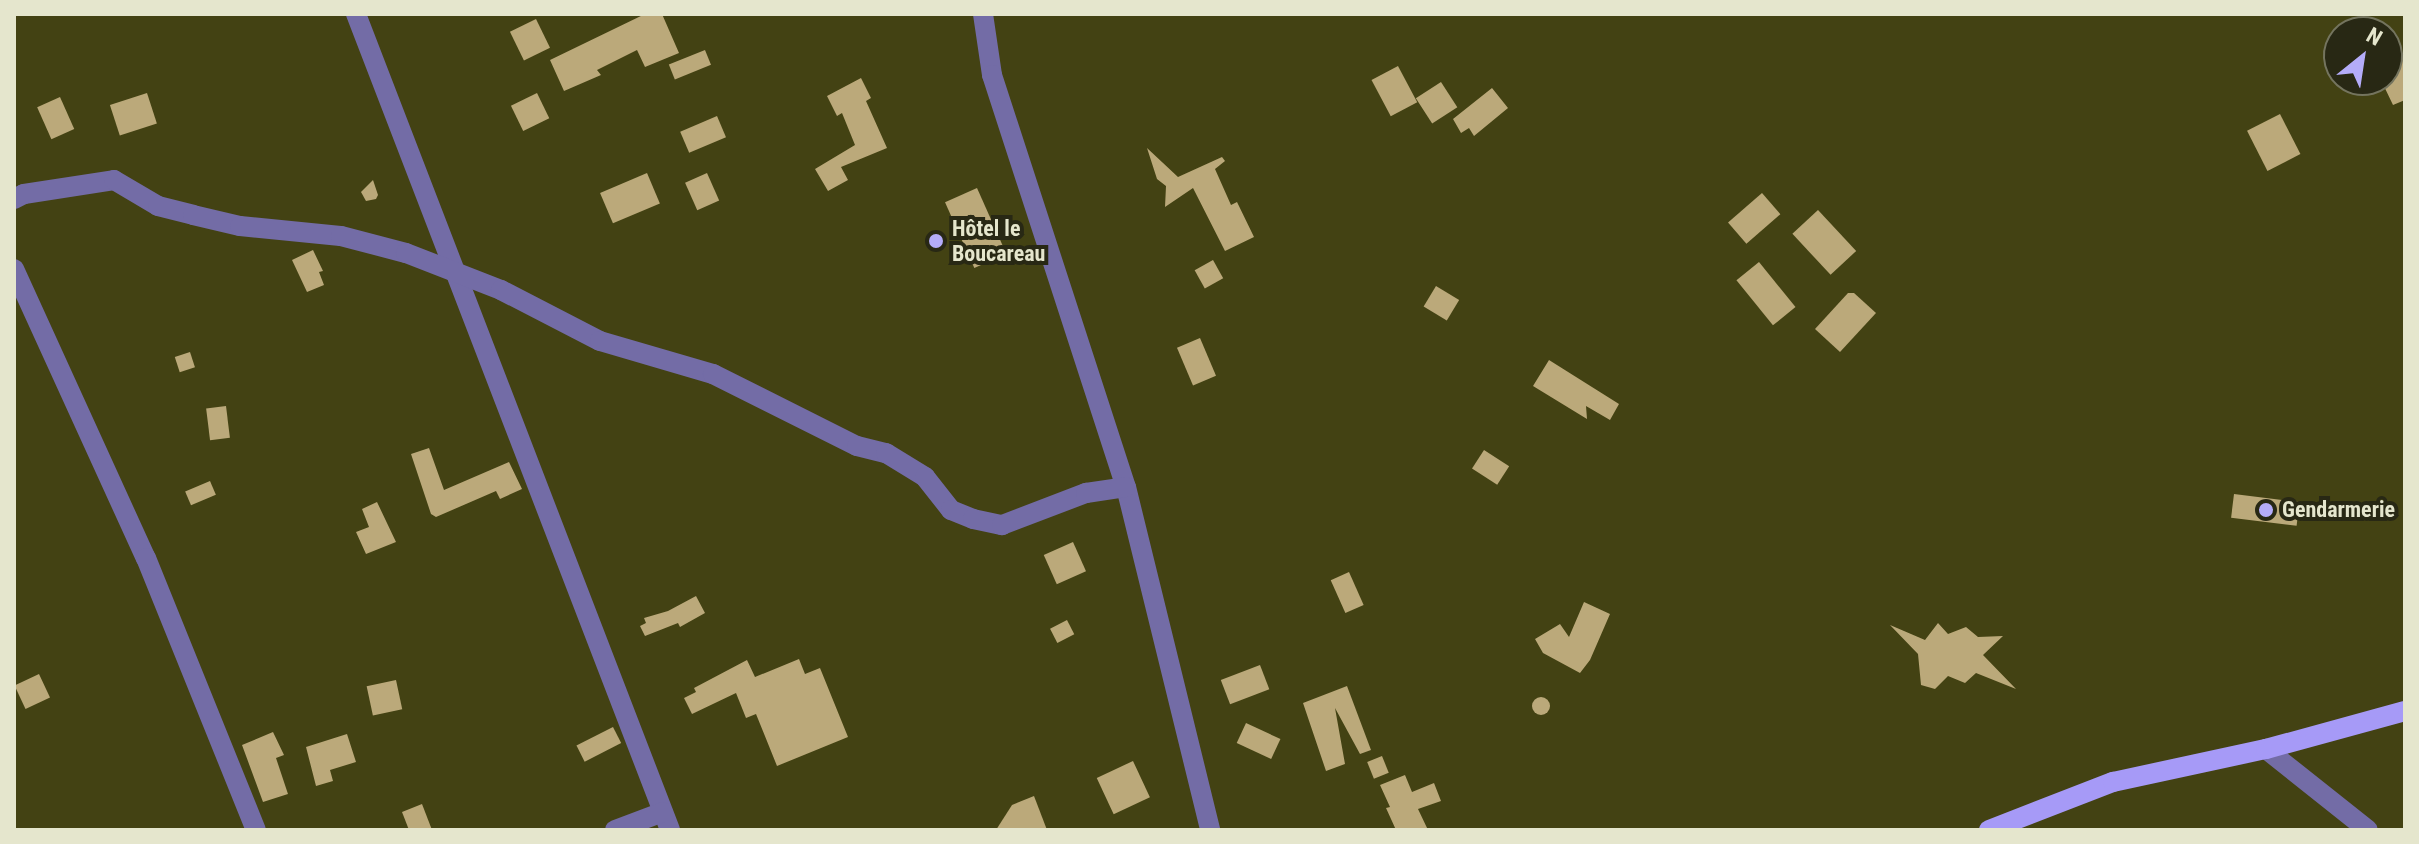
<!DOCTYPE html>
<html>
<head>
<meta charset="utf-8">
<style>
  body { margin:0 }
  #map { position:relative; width:2419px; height:844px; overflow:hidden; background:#434213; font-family:"Roboto Condensed",sans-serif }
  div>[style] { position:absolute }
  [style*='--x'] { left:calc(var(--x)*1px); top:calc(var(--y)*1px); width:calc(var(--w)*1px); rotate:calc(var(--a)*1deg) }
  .building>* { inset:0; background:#bba97a; transform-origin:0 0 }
  .round { border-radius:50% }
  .street>* { height:20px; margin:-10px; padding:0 10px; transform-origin:10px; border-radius:10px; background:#736ca6 }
  .primary>* { height:20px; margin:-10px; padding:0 10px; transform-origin:10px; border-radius:10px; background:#a69af7 }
  .dots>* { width:22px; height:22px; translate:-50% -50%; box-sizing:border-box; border:4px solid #282814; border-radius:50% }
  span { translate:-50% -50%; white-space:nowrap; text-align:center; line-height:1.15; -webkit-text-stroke:8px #282814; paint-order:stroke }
  .poi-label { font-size:22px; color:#e5e6cd; font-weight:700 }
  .left { translate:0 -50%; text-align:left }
  .frame { position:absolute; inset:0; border:16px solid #e5e6cd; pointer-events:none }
  .north { position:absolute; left:2323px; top:16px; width:80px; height:80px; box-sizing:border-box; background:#282814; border:2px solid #74745e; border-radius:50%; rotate:30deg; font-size:22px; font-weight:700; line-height:32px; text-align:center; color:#e5e6cd }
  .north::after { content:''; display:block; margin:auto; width:28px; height:36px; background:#b4acf9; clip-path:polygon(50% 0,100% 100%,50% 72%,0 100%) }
</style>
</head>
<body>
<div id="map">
  <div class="building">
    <div style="clip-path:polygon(645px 14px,662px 14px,679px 53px,645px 67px,637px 50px,597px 70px,601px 75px,564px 91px,550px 60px)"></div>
    <div style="left:536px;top:19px;width:32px;height:29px;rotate:64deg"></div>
    <div style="left:705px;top:50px;width:16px;height:39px;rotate:68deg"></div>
    <div style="clip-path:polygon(2405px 53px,2405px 100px,2393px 105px,2381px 80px,2387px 80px,2387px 62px)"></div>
    <div style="left:1398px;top:66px;width:41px;height:30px;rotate:62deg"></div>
    <div style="clip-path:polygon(861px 78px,871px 98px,866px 101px,887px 148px,841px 167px,848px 180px,828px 191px,815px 169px,855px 145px,842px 113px,837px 116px,827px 96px)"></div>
    <div style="left:1441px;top:82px;width:30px;height:30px;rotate:57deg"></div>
    <div style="clip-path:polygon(1492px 88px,1508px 108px,1474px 136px,1469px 128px,1461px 133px,1453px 119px)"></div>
    <div style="left:147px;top:93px;width:32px;height:39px;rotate:72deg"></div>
    <div style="left:537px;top:93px;width:28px;height:29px;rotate:64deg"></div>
    <div style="left:60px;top:97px;width:35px;height:25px;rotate:66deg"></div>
    <div style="left:2280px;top:114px;width:45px;height:37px;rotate:63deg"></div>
    <div style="left:717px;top:116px;width:23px;height:40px;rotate:67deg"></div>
    <div style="clip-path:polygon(1147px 148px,1178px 177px,1222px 157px,1225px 161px,1215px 169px,1231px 205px,1237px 202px,1254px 237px,1225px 251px,1193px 188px,1165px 207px,1166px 186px,1157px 179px)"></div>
    <div style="left:647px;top:173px;width:33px;height:51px;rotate:67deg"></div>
    <div style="left:707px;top:173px;width:30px;height:24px;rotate:66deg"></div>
    <div style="clip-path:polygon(373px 180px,378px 195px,376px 199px,366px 201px,361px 192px)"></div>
    <div style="left:977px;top:188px;width:72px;height:35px;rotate:66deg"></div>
    <div style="left:1762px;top:193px;width:28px;height:45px;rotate:49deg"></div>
    <div style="left:1818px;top:210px;width:56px;height:35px;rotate:47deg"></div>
    <div style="clip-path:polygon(313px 250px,323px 271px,319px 272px,324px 285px,307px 292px,292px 260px)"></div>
    <div style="left:1213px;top:260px;width:21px;height:21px;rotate:61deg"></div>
    <div style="left:1759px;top:262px;width:58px;height:29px;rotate:51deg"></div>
    <div style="left:1436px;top:286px;width:27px;height:24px;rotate:31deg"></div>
    <div style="clip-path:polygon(1848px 293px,1854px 293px,1876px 313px,1840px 352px,1815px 329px)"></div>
    <div style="left:1200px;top:338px;width:41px;height:25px;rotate:67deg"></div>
    <div style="left:190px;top:352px;width:16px;height:16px;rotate:72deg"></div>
    <div style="clip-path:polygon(1549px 360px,1619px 404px,1610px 420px,1586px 406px,1587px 419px,1533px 386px)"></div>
    <div style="left:226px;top:406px;width:32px;height:20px;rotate:83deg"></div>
    <div style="clip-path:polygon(429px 448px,444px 490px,509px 462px,522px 489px,500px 499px,496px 491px,436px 517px,431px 514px,411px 454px)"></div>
    <div style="left:1484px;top:450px;width:30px;height:22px;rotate:33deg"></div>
    <div style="left:210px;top:481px;width:15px;height:27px;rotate:67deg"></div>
    <div style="left:2234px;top:494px;width:66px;height:24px;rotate:7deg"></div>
    <div style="clip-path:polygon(377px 502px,396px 542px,366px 554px,356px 532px,369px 527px,362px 509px)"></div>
    <div style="left:1073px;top:542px;width:32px;height:32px;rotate:66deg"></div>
    <div style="left:1349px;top:572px;width:36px;height:20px;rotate:66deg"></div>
    <div style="clip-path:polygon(696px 596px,705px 613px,680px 627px,678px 623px,645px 636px,640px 626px,646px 623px,644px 618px,668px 611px)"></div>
    <div style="clip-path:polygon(1584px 602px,1610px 614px,1590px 660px,1580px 673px,1543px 653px,1535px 639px,1560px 624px,1569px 637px)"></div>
    <div style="left:1067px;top:620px;width:16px;height:19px;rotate:63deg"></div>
    <div style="clip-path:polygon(1938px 623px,1948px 634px,1966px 627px,1978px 637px,2003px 636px,1983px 655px,2016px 689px,1976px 673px,1965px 683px,1948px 676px,1935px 689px,1921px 685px,1918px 654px,1890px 625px,1925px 640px)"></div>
    <div style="clip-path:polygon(799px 659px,805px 674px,820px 668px,848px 737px,777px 766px,756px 714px,746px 718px,736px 693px,692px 714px,684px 698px,696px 692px,694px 688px,747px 660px,755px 677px)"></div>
    <div style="left:1260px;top:665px;width:26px;height:42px;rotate:69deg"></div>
    <div style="left:39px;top:674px;width:26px;height:27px;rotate:65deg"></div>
    <div style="left:396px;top:680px;width:30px;height:30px;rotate:78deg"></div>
    <div style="clip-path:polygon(1347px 686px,1371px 750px,1360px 754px,1335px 708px,1345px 764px,1326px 771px,1303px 703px)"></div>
    <div class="round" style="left:1532px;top:697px;width:18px;height:18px"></div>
    <div style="left:1246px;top:723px;width:38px;height:22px;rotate:25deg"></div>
    <div style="left:613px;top:727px;width:18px;height:41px;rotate:63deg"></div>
    <div style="clip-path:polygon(273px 732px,284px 755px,276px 758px,288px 794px,263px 802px,242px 745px)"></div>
    <div style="clip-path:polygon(347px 734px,356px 762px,330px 770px,333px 781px,316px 786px,306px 747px)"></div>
    <div style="left:1382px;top:756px;width:18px;height:16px;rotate:68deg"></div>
    <div style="left:1133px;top:761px;width:40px;height:40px;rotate:65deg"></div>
    <div style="clip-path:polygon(1405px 775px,1412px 792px,1434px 783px,1441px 801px,1418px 809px,1428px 830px,1396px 830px,1386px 808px,1390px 807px,1380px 785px)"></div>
    <div style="clip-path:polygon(1034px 796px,1047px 830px,996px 830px,1012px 805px)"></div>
    <div style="clip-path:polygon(422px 804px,432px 830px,409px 830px,402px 812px)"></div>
  </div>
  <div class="street">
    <div style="--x:356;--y:14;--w:874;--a:68.95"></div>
    <div style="--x:983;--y:14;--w:62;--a:81.6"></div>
    <div style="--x:992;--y:75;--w:433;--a:72"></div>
    <div style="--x:1126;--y:487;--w:353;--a:76.2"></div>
    <div style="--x:14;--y:199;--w:11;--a:-27"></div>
    <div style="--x:24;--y:194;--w:91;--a:-8.8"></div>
    <div style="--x:114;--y:180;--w:51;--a:30.6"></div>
    <div style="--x:158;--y:206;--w:36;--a:14"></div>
    <div style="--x:193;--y:215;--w:48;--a:13.2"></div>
    <div style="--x:240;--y:226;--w:101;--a:5.7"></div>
    <div style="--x:341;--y:236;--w:67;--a:14.7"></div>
    <div style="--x:406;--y:253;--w:102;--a:21.3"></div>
    <div style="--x:501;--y:290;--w:111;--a:27.3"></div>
    <div style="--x:600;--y:341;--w:118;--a:16.3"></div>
    <div style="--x:713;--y:374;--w:161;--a:26.6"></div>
    <div style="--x:857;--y:446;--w:30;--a:14"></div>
    <div style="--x:886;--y:453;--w:46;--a:31.6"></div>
    <div style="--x:925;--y:477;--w:42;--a:51.8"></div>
    <div style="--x:951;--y:510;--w:24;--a:22"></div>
    <div style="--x:973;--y:519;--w:30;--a:12"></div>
    <div style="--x:1002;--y:525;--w:90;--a:-20.9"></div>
    <div style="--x:1086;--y:493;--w:40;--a:-8.5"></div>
    <div style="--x:14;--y:269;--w:318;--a:65.5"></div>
    <div style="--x:146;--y:558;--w:293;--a:68"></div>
    <div style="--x:2266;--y:749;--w:130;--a:38.5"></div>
    <div style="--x:615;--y:830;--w:51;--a:-20.6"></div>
  </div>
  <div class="primary">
    <div style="--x:1989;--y:830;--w:133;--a:-21.2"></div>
    <div style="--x:2113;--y:782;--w:157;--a:-12.2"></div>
    <div style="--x:2266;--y:749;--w:144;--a:-15.3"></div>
  </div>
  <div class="dots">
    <div style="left:936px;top:241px;background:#b4acf9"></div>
    <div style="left:2266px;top:510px;background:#b4acf9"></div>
  </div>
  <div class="poi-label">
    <span class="left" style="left:952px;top:241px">Hôtel le<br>Boucareau</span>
    <span class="left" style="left:2282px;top:510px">Gendarmerie</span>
  </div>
  <div class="frame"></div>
  <div class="north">N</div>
</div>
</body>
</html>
